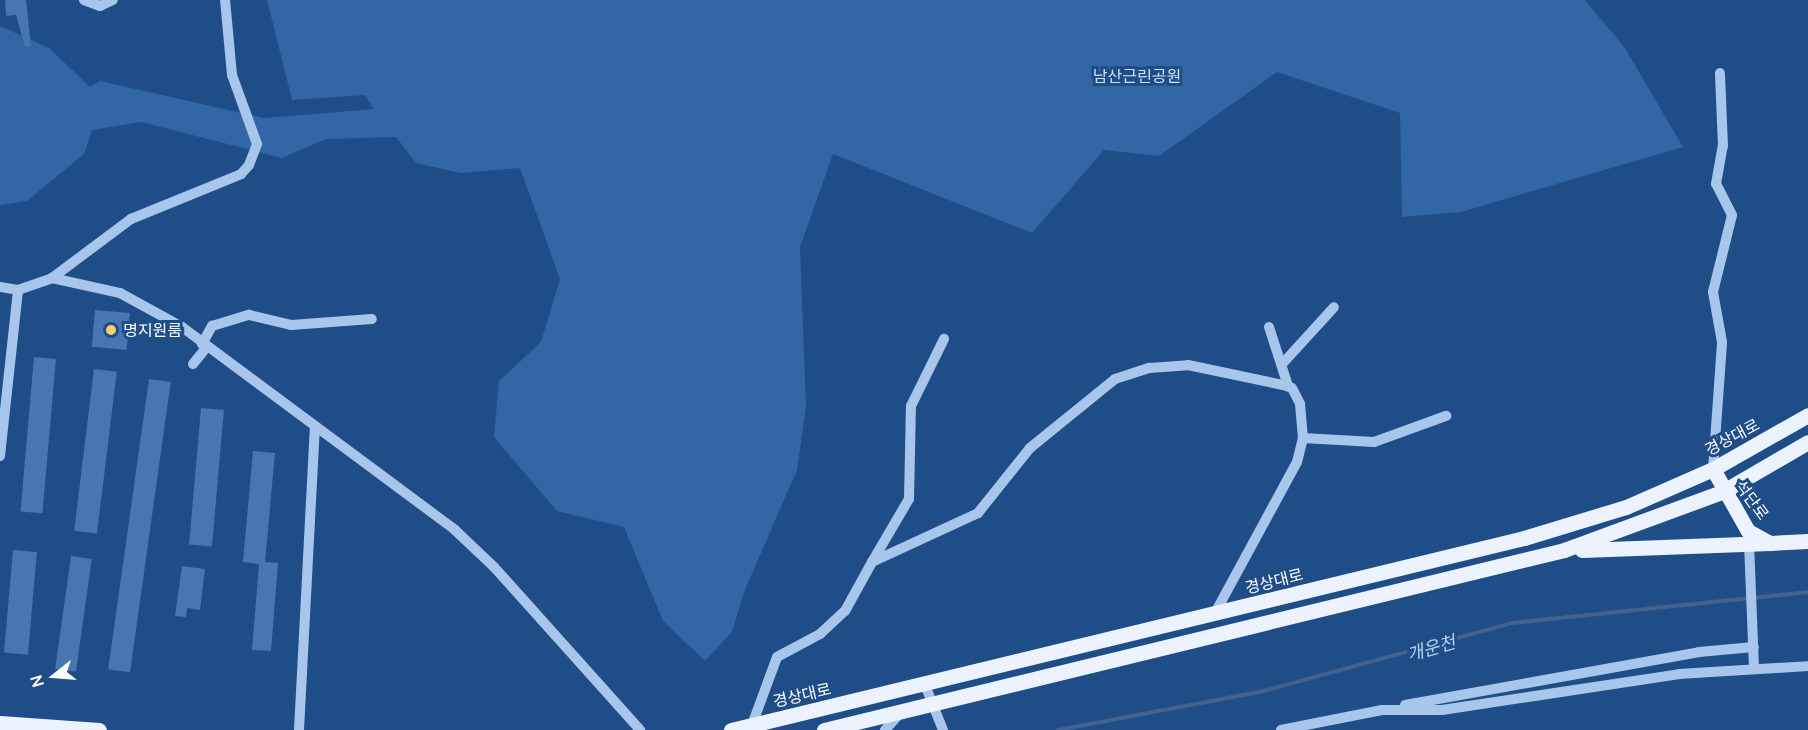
<!DOCTYPE html>
<html>
<head>
<meta charset="utf-8">
<style>
  body { margin:0 }
  #map { position:relative; width:1808px; height:730px; overflow:hidden; background:#1f4d87; font-family:Manrope,"Noto Sans KR",sans-serif }
  div>[style] { position:absolute }
  [style*='--x'] { left:calc(var(--x)*1px); top:calc(var(--y)*1px); width:calc(var(--w)*1px); rotate:calc(var(--a)*1deg) }
  .green>* { inset:0; background:#3266a5 }
  .stream>* { height:4px; margin:-2px; padding:0 2px; transform-origin:2px; border-radius:2px; background:#42638d }
  .building>* { inset:0; background:#4776b0; transform-origin:0 0 }
  .minor>* { height:10px; margin:-5px; padding:0 5px; transform-origin:5px; border-radius:5px; background:#a8c6eb }
  .major>* { height:15px; margin:-7.5px; padding:0 7.5px; transform-origin:7.5px; border-radius:7.5px; background:#ecf3fe }
  .dots>* { width:16px; height:16px; translate:-50% -50%; box-sizing:border-box; border:3px solid #1f4d87; border-radius:50% }
  span { translate:-50% -50%; white-space:nowrap; text-align:center; line-height:1.15; -webkit-text-stroke:6px #1f4d87; paint-order:stroke }
  .park-label { font-size:16px; color:#cde1f8 }
  .poi-label { font-size:16px; color:#fff }
  .left { translate:0 -50%; text-align:left }
  .street-label { font-size:16px; color:#fff }
  .water-label { font-size:18px; color:#b4d0f2; font-style:italic }
  .north { position:absolute; left:24px; top:646px; width:60px; height:60px; -webkit-text-stroke:4px #1f4d87; paint-order:stroke; rotate:253deg; font-size:16px; font-weight:700; line-height:24px; text-align:center; color:#fff }
  .north::after { content:''; display:block; margin:auto; width:21px; height:27px; background:#fff; clip-path:polygon(50% 0,100% 100%,50% 72%,0 100%) }
</style>
</head>
<body>
<div id="map">
  <div class="green">
    <div style="clip-path:polygon(267px 0,1585px 0,1625px 48px,1683px 147px,1461px 212px,1402px 217px,1400px 113px,1277px 72px,1159px 156px,1104px 150px,1032px 233px,833px 154px,800px 247px,806px 407px,797px 470px,744px 592px,732px 632px,705px 661px,663px 621px,624px 527px,557px 511px,494px 437px,499px 381px,541px 342px,560px 279px,520px 168px,461px 173px,416px 163px,396px 137px,326px 139px,282px 158px,141px 122px,92px 130px,84px 154px,27px 201px,0 205px,0 26px,49px 48px,90px 87px,100px 81px,264px 118px,374px 109px,365px 95px,292px 100px)"></div>
  </div>
  <div class="stream">
    <div style="--x:1058;--y:730;--w:206;--a:-10.7"></div>
    <div style="--x:1260;--y:692;--w:262;--a:-15.3"></div>
    <div style="--x:1513;--y:623;--w:297;--a:-6"></div>
  </div>
  <div class="building">
    <div style="clip-path:polygon(5px 0,26px 0,31px 46px,25px 47px,16px 15px,6px 16px)"></div>
    <div style="left:95px;top:310px;width:35px;height:37px;rotate:5deg"></div>
    <div style="left:34px;top:357px;width:22px;height:155px;rotate:5deg"></div>
    <div style="left:94px;top:369px;width:23px;height:163px;rotate:7deg"></div>
    <div style="left:149px;top:379px;width:22px;height:293px;rotate:8deg"></div>
    <div style="left:201px;top:408px;width:23px;height:137px;rotate:5deg"></div>
    <div style="clip-path:polygon(253px 451px,275px 453px,265px 562px,278px 563px,271px 651px,252px 650px,259px 564px,243px 562px)"></div>
    <div style="left:13px;top:550px;width:24px;height:103px;rotate:5deg"></div>
    <div style="left:71px;top:556px;width:21px;height:114px;rotate:8deg"></div>
    <div style="clip-path:polygon(182px 566px,205px 569px,200px 610px,187px 608px,186px 617px,175px 616px)"></div>
  </div>
  <div class="minor">
    <div style="--x:84;--y:0;--w:17;--a:21"></div>
    <div style="--x:100;--y:6;--w:14;--a:-25"></div>
    <div style="--x:52;--y:278;--w:70;--a:12.4"></div>
    <div style="--x:120;--y:293;--w:71;--a:28.7"></div>
    <div style="--x:182;--y:327;--w:340;--a:36.6"></div>
    <div style="--x:455;--y:530;--w:54;--a:43.5"></div>
    <div style="--x:494;--y:567;--w:219;--a:48.1"></div>
    <div style="--x:0;--y:287;--w:18;--a:9"></div>
    <div style="--x:18;--y:290;--w:36;--a:-19"></div>
    <div style="--x:52;--y:278;--w:99;--a:-36.8"></div>
    <div style="--x:131;--y:219;--w:119;--a:-22.2"></div>
    <div style="--x:241;--y:174;--w:12;--a:-48"></div>
    <div style="--x:249;--y:165;--w:22;--a:-69"></div>
    <div style="--x:257;--y:144;--w:73;--a:-109.9"></div>
    <div style="--x:232;--y:75;--w:75;--a:-95.3"></div>
    <div style="--x:1269;--y:327;--w:62;--a:72.1"></div>
    <div style="--x:202;--y:344;--w:21;--a:-61"></div>
    <div style="--x:212;--y:326;--w:39;--a:-17"></div>
    <div style="--x:249;--y:315;--w:43;--a:13.4"></div>
    <div style="--x:291;--y:325;--w:81;--a:-4.2"></div>
    <div style="--x:1284;--y:362;--w:74;--a:-47.7"></div>
    <div style="--x:193;--y:364;--w:21;--a:-51"></div>
    <div style="--x:1303;--y:438;--w:71;--a:3.2"></div>
    <div style="--x:1374;--y:442;--w:77;--a:-19.9"></div>
    <div style="--x:0;--y:456;--w:167;--a:-83.8"></div>
    <div style="--x:1713;--y:469;--w:127;--a:-85.9"></div>
    <div style="--x:1722;--y:342;--w:51;--a:-100.2"></div>
    <div style="--x:1713;--y:292;--w:79;--a:-76.1"></div>
    <div style="--x:1732;--y:215;--w:35;--a:-117"></div>
    <div style="--x:1716;--y:184;--w:39;--a:-80"></div>
    <div style="--x:1723;--y:146;--w:73;--a:-92.4"></div>
    <div style="--x:1749;--y:543;--w:124;--a:87.7"></div>
    <div style="--x:872;--y:562;--w:73;--a:-59.6"></div>
    <div style="--x:909;--y:499;--w:93;--a:-88.8"></div>
    <div style="--x:911;--y:406;--w:75;--a:-63.8"></div>
    <div style="--x:925;--y:685;--w:48;--a:68.2"></div>
    <div style="--x:1405;--y:705;--w:299;--a:-10.2"></div>
    <div style="--x:1699;--y:652;--w:55;--a:-5.2"></div>
    <div style="--x:752;--y:725;--w:72;--a:-69.8"></div>
    <div style="--x:777;--y:657;--w:49;--a:-28.1"></div>
    <div style="--x:820;--y:634;--w:34;--a:-43"></div>
    <div style="--x:845;--y:611;--w:56;--a:-61.1"></div>
    <div style="--x:872;--y:562;--w:117;--a:-24.8"></div>
    <div style="--x:978;--y:513;--w:83;--a:-51.3"></div>
    <div style="--x:1030;--y:448;--w:109;--a:-39.1"></div>
    <div style="--x:1115;--y:379;--w:36;--a:-18"></div>
    <div style="--x:1149;--y:368;--w:39;--a:-4"></div>
    <div style="--x:1188;--y:365;--w:97;--a:11.9"></div>
    <div style="--x:1283;--y:385;--w:9;--a:18"></div>
    <div style="--x:1292;--y:388;--w:18;--a:63"></div>
    <div style="--x:1300;--y:404;--w:34;--a:85"></div>
    <div style="--x:1303;--y:438;--w:25;--a:104"></div>
    <div style="--x:1297;--y:462;--w:174;--a:118.5"></div>
    <div style="--x:299;--y:730;--w:303;--a:-87"></div>
    <div style="--x:885;--y:730;--w:25;--a:-48"></div>
    <div style="--x:1281;--y:730;--w:103;--a:-11.2"></div>
    <div style="--x:1382;--y:710;--w:60;--a:0"></div>
    <div style="--x:1442;--y:710;--w:240;--a:-8.6"></div>
    <div style="--x:1679;--y:674;--w:129;--a:-3.5"></div>
  </div>
  <div class="major">
    <div style="--x:1713;--y:469;--w:71;--a:60.6"></div>
    <div style="--x:1748;--y:531;--w:25;--a:29"></div>
    <div style="--x:1770;--y:543;--w:38;--a:-3"></div>
    <div style="--x:1582;--y:550;--w:188;--a:-2.1"></div>
    <div style="--x:0;--y:723;--w:99;--a:4"></div>
    <div style="--x:731;--y:730;--w:816;--a:-13.61"></div>
    <div style="--x:1524;--y:538;--w:107;--a:-16.9"></div>
    <div style="--x:1626;--y:507;--w:95;--a:-23.6"></div>
    <div style="--x:1713;--y:469;--w:109;--a:-29.6"></div>
    <div style="--x:824;--y:730;--w:762;--a:-13.67"></div>
    <div style="--x:1564;--y:550;--w:168;--a:-20.2"></div>
    <div style="--x:1722;--y:492;--w:99;--a:-30.2"></div>
  </div>
  <div class="dots">
    <div style="left:111px;top:330px;background:#f9ce68"></div>
  </div>
  <div class="park-label">
    <span style="left:1137px;top:76px">남산근린공원</span>
  </div>
  <div class="poi-label">
    <span class="left" style="left:123px;top:330px">명지원룸</span>
  </div>
  <div class="street-label">
    <span style="left:1732px;top:437px;rotate:-28deg">경상대로</span>
    <span style="left:1752px;top:500px;rotate:54deg">석단로</span>
    <span style="left:1274px;top:581px;rotate:-14deg">경상대로</span>
    <span style="left:802px;top:695px;rotate:-13deg">경상대로</span>
  </div>
  <div class="water-label">
    <span style="left:1431px;top:648px;rotate:-16deg">개운천</span>
  </div>
  <div class="north">N</div>
</div>
</body>
</html>
